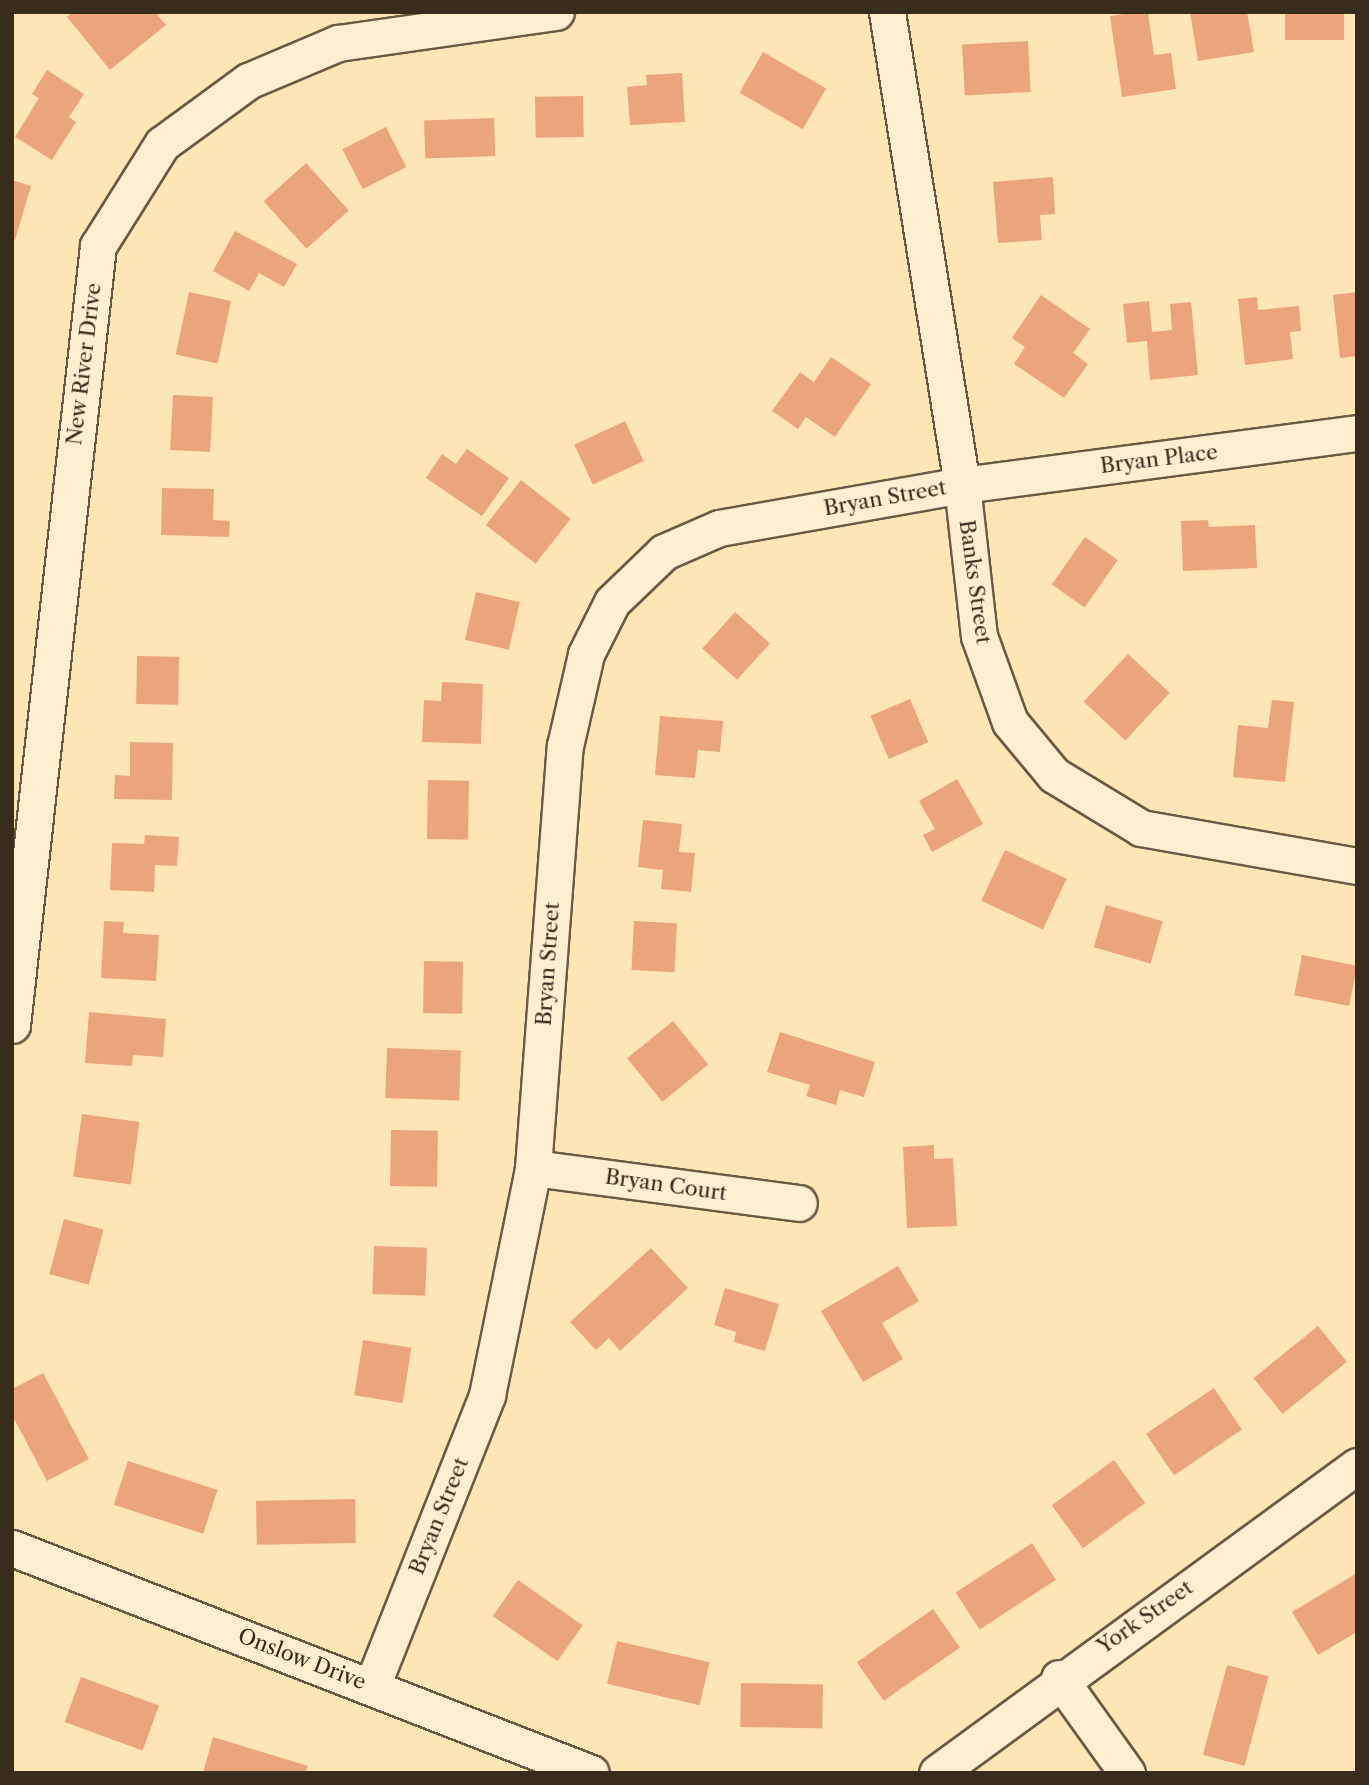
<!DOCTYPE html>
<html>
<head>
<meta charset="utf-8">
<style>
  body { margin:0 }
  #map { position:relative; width:1369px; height:1785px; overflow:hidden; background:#fde5b6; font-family:"Libre Caslon Text",serif }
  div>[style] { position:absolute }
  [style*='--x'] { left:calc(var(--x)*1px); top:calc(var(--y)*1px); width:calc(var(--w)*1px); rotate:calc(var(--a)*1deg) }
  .building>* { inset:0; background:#eaa57d; transform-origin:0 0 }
  .roads { filter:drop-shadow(2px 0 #695a43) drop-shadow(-2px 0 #695a43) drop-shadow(0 2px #695a43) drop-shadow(0 -2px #695a43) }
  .minor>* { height:35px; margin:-17.5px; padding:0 17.5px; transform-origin:17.5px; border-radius:17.5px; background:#feeed0 }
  span { translate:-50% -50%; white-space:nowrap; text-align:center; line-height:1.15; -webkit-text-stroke:5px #feeed0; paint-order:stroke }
  .street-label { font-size:21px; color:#382c1d }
  .frame { position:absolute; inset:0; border:14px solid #382c1d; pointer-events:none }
</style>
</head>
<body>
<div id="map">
  <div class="building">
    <div style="clip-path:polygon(72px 12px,155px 12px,166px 25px,110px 70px,67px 17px)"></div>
    <div style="clip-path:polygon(1137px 12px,1148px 12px,1154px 55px,1171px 53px,1176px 89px,1122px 97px,1110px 16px)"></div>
    <div style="clip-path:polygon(1190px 12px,1247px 12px,1254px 52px,1198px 61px)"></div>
    <div style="left:1285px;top:12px;width:59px;height:28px"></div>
    <div style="left:1028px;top:41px;width:51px;height:66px;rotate:87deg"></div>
    <div style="left:763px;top:52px;width:73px;height:47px;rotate:30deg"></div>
    <div style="clip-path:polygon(47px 70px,84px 94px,69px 117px,76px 122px,52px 160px,15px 137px,39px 98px,32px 94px)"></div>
    <div style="clip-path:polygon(682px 73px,685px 122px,630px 125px,627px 87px,647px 85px,646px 75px)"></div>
    <div style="left:583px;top:96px;width:41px;height:48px;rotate:89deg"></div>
    <div style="left:494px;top:118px;width:38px;height:70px;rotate:88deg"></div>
    <div style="left:386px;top:127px;width:45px;height:49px;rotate:63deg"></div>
    <div style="left:306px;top:163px;width:64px;height:57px;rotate:48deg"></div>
    <div style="clip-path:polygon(1053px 177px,1055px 214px,1040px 215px,1042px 240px,998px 243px,993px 182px)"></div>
    <div style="clip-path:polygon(12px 180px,31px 186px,15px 240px,12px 240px)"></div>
    <div style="clip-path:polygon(235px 231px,297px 264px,284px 287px,259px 273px,249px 291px,213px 271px)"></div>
    <div style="left:189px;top:292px;width:43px;height:64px;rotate:12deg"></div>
    <div style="clip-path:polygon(1357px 292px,1357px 356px,1340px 358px,1333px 295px)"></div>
    <div style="clip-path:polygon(1041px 295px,1090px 329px,1073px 353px,1088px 364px,1064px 398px,1014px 364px,1025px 347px,1012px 338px)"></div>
    <div style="clip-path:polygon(1257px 297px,1258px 310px,1299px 306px,1301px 331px,1290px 332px,1293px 359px,1245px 365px,1238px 299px)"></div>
    <div style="clip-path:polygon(1149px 301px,1152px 332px,1172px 330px,1170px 304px,1191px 302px,1198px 375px,1150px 380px,1147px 341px,1127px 343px,1123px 304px)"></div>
    <div style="clip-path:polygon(831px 357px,871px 384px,835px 437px,806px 417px,798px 429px,772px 411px,800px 372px,814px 382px)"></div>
    <div style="left:173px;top:395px;width:40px;height:55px;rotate:3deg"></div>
    <div style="left:625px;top:421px;width:44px;height:56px;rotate:65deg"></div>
    <div style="clip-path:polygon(467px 449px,509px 478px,482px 516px,426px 478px,442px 454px,456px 464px)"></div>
    <div style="left:521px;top:480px;width:63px;height:57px;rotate:38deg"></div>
    <div style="clip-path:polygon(162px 488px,214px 489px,213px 520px,230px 521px,229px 537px,161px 535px)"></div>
    <div style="clip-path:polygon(1208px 520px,1209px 527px,1255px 525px,1257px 568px,1183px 571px,1181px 521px)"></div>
    <div style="left:1085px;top:537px;width:40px;height:58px;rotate:35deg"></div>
    <div style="left:476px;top:592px;width:45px;height:49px;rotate:13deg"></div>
    <div style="left:735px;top:612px;width:47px;height:49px;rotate:42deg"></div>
    <div style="left:1128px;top:654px;width:57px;height:65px;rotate:43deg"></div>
    <div style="left:137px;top:656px;width:42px;height:48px;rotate:1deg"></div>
    <div style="clip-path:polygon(442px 682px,483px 684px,481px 744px,422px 742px,424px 700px,441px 701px)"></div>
    <div style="left:910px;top:699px;width:47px;height:43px;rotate:67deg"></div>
    <div style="clip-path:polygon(1272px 700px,1294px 702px,1285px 782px,1233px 777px,1238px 725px,1268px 728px)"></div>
    <div style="clip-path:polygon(660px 716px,723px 721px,720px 752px,698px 750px,695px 778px,655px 775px)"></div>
    <div style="clip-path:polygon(130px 742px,173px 743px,172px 800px,114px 799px,115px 775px,130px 776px)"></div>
    <div style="clip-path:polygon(957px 779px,983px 824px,932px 852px,923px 835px,935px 829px,919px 801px)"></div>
    <div style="left:428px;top:780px;width:41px;height:59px;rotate:1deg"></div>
    <div style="clip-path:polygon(643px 820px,682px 824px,679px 852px,695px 853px,691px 892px,661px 889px,663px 870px,638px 867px)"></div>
    <div style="clip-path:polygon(145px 835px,179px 837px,177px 866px,155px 865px,154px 892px,110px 890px,112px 843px,144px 844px)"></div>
    <div style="left:1005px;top:850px;width:68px;height:56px;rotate:25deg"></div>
    <div style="left:1106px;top:905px;width:59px;height:44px;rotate:16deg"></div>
    <div style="clip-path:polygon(104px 921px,124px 922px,123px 933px,159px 935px,156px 981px,101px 978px)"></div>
    <div style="left:634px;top:921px;width:43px;height:49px;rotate:3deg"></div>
    <div style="left:1302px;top:955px;width:56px;height:41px;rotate:11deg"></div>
    <div style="left:424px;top:961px;width:39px;height:52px;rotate:1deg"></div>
    <div style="clip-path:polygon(89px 1012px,166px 1019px,163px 1057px,133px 1055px,132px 1066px,85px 1063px)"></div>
    <div style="left:673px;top:1021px;width:56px;height:59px;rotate:51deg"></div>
    <div style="clip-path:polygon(780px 1032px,875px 1062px,864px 1097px,840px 1090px,836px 1105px,806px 1096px,810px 1085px,767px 1072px)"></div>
    <div style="left:387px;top:1048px;width:74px;height:50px;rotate:2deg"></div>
    <div style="left:82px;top:1114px;width:58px;height:63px;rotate:8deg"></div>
    <div style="left:391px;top:1130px;width:47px;height:56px;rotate:1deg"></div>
    <div style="clip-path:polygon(934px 1145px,934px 1159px,953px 1158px,957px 1226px,907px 1228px,903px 1147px)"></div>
    <div style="left:64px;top:1219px;width:41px;height:57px;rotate:15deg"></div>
    <div style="left:374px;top:1246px;width:53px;height:48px;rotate:2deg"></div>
    <div style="clip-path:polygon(651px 1248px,688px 1288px,620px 1351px,609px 1338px,596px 1350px,570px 1322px)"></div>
    <div style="clip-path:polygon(898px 1266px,919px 1301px,882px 1323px,903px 1359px,863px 1382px,821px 1311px)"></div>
    <div style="clip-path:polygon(725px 1288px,779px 1304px,765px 1351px,734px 1342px,736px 1332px,714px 1325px)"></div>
    <div style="left:1318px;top:1326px;width:46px;height:83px;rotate:51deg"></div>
    <div style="left:363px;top:1340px;width:49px;height:56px;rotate:9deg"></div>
    <div style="clip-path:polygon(43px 1373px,89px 1459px,47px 1481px,12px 1415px,12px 1389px)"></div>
    <div style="left:1214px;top:1388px;width:50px;height:82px;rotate:56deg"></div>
    <div style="left:1114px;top:1460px;width:53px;height:77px;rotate:54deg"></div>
    <div style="left:128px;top:1461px;width:94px;height:46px;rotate:18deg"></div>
    <div style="left:355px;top:1499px;width:44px;height:99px;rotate:89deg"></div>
    <div style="left:1032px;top:1543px;width:44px;height:91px;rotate:57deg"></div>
    <div style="clip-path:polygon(1357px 1573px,1357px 1632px,1318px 1655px,1292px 1612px)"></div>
    <div style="left:518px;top:1580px;width:79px;height:44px;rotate:35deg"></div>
    <div style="left:933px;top:1609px;width:47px;height:93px;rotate:55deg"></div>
    <div style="left:617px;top:1641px;width:95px;height:44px;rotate:13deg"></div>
    <div style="left:1227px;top:1665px;width:43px;height:93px;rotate:15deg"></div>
    <div style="left:81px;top:1677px;width:83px;height:48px;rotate:20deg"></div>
    <div style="left:741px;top:1683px;width:82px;height:44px;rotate:1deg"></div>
    <div style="clip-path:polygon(213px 1737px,308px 1766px,305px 1773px,203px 1773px)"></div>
  </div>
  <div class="roads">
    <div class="minor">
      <div style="--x:887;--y:12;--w:479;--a:81"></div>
      <div style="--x:962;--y:485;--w:152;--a:83.6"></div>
      <div style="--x:979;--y:636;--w:91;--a:70.2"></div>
      <div style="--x:1010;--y:722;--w:69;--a:50.3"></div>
      <div style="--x:1054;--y:775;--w:102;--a:31.3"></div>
      <div style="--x:1141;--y:828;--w:219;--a:10"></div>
      <div style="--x:12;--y:1025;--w:784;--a:-83.7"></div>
      <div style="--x:98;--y:246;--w:120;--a:-57.9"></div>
      <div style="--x:162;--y:144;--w:107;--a:-36.2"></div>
      <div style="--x:248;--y:81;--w:98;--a:-22.9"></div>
      <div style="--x:338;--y:43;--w:220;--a:-8.1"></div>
      <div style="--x:533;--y:1168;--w:268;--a:7.5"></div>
      <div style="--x:12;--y:1548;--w:621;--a:21.24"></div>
      <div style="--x:1059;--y:1678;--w:117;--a:54.4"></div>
      <div style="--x:372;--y:1686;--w:313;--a:-68.4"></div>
      <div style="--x:487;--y:1395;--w:232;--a:-78.5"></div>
      <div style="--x:533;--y:1168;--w:423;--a:-85.7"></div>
      <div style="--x:565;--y:746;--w:94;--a:-77.1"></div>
      <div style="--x:586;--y:654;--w:58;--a:-63.4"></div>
      <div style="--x:612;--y:602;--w:72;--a:-43.9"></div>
      <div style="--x:664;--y:552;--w:60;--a:-23.6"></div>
      <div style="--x:719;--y:528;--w:247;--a:-10"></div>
      <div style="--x:962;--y:485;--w:398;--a:-7.5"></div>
      <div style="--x:937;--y:1773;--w:520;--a:-36.17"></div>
    </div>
  </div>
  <div class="street-label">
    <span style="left:84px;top:364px;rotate:-83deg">New River Drive</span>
    <span style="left:1159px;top:459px;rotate:-7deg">Bryan Place</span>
    <span style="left:885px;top:498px;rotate:-10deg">Bryan Street</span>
    <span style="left:975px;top:582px;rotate:82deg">Banks Street</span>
    <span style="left:548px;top:964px;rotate:-86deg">Bryan Street</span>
    <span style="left:666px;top:1185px;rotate:8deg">Bryan Court</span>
    <span style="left:439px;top:1516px;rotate:-68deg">Bryan Street</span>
    <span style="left:1145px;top:1617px;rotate:-35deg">York Street</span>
    <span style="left:302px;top:1659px;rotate:21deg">Onslow Drive</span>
  </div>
  <div class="frame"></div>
</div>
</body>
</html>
